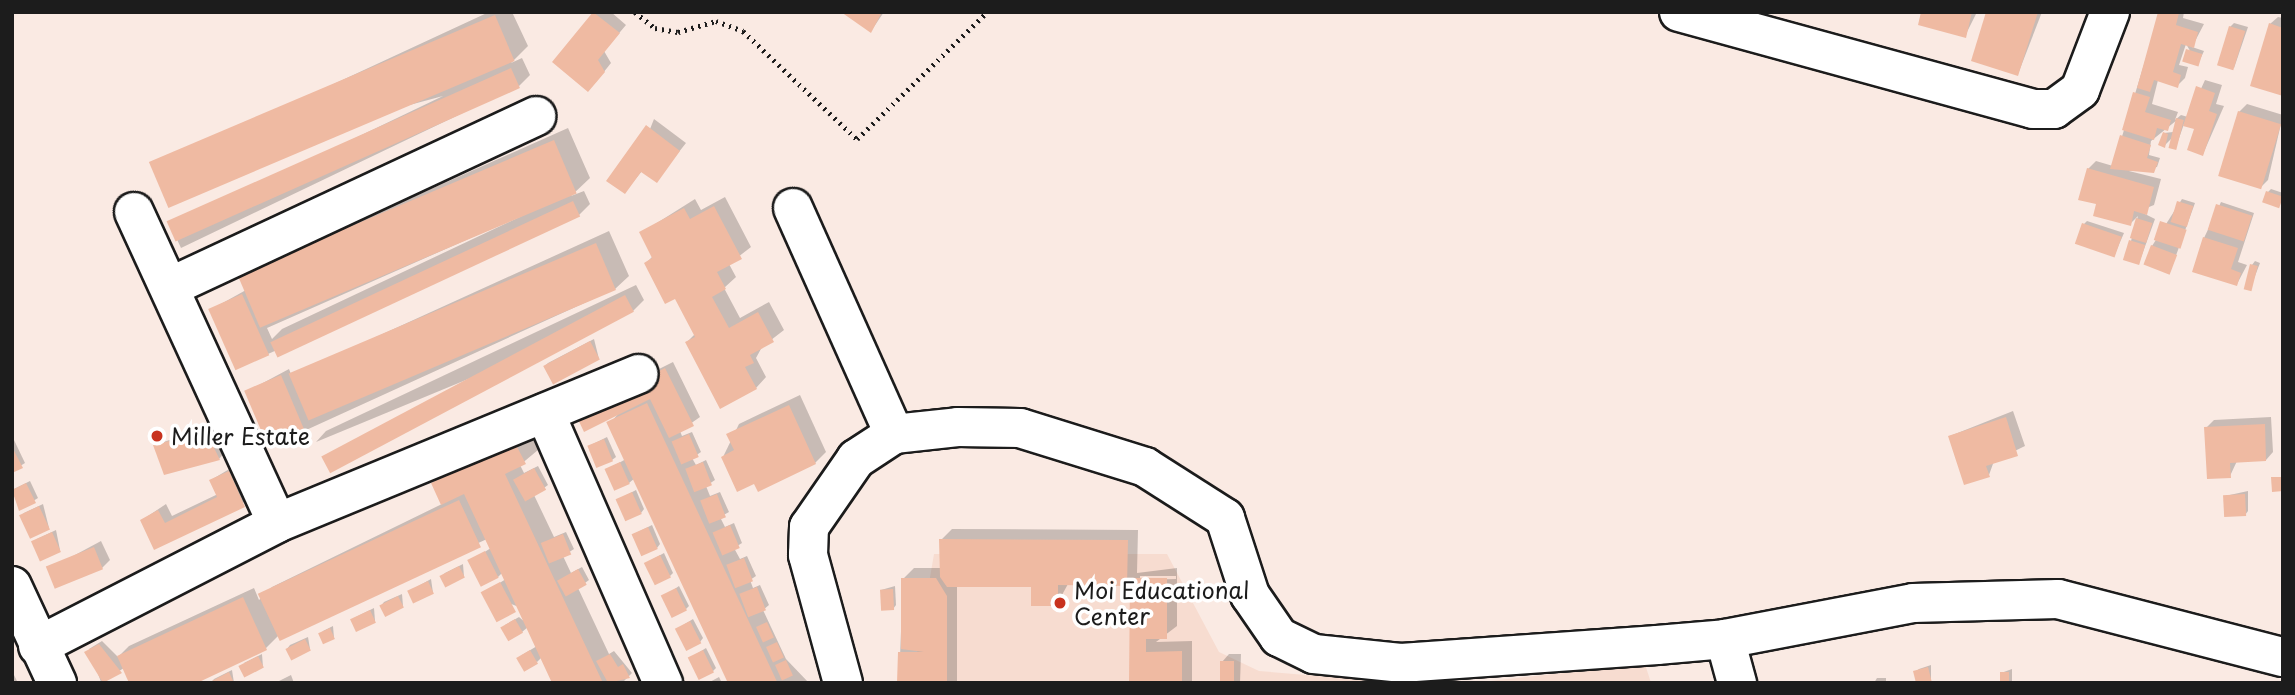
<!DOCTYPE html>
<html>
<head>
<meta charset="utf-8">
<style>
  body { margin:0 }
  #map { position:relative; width:2295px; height:695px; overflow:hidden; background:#faeae3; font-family:"Playpen Sans",sans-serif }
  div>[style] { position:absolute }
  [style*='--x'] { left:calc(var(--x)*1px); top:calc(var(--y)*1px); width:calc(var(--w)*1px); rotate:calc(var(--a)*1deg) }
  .built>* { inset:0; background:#f7dcd0 }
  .shadow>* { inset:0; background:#0003 }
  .building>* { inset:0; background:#efbaa2; transform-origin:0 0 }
  .path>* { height:4.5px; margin-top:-2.25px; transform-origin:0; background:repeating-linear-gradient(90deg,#1c1c1c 0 2px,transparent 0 7px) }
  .roads { filter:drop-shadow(2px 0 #1c1c1c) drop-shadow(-2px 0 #1c1c1c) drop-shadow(0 2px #1c1c1c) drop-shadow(0 -2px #1c1c1c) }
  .minor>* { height:38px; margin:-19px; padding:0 19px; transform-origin:19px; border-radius:19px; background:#fff }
  .dots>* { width:19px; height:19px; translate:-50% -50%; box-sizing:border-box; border:4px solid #fff; border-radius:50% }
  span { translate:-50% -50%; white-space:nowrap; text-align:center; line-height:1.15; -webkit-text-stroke:7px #fff; paint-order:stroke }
  .poi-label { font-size:23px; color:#1c1c1c }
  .left { translate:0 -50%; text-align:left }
  .frame { position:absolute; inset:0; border:14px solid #1c1c1c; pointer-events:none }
</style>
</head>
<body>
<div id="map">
  <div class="built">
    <div style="clip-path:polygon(934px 554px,1167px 554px,1219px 652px,1259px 671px,1401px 683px,912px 683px)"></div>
    <div style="clip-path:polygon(1645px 664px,1651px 683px,1471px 683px)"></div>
  </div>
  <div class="shadow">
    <div style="clip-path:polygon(489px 12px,512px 12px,528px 46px,511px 63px,522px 58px,530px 75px,519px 86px,181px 248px,173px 231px,184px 220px,443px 96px,156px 173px,170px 160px)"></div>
    <div style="clip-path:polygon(595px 12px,611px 12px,626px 25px,604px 51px,611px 63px,595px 83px,554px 62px)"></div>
    <div style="clip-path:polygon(843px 12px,884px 12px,871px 31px)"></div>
    <div style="clip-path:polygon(1923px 12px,1977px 12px,1965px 36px)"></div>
    <div style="clip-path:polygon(1988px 12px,2042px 12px,2018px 74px)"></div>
    <div style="clip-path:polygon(2160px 12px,2184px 12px,2183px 18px,2204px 24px,2192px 47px,2204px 51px,2198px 64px,2186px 44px,2179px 65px,2188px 67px,2185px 78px,2177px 86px,2158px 80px,2152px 104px,2178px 112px,2175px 120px,2181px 115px,2188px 117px,2205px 80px,2222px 85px,2216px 104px,2224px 106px,2203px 154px,2196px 127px,2184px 124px,2177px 144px,2171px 139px,2164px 146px,2164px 133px,2173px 132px,2177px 120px,2151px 141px,2149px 155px,2160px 158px,2157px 167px,2129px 171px,2161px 179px,2154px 205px,2139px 211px,2155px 219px,2139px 263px,2131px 241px,2138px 216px,2130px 224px,2098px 203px,2088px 169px,2096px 161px,2113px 166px)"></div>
    <div style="clip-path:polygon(2278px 17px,2283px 18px,2283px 94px,2270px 24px)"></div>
    <div style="clip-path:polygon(2234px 23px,2248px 27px,2234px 68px,2230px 27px)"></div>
    <div style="clip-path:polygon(2247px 104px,2283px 115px,2268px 180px,2260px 188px,2239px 112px)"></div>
    <div style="clip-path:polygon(654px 119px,686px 143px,656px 181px,642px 171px,625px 192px)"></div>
    <div style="clip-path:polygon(evenodd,568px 128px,590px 178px,571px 196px,584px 191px,590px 204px,579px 215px,268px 354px,210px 310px,246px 290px,242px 280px,256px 267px,568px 128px,543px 206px,282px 329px,272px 339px,267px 328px,543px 206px)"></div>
    <div style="clip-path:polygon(2271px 189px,2283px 193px,2278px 205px,2268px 192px)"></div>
    <div style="clip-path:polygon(725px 197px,751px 247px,729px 264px,736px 277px,724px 288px,740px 318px,769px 302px,784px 330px,762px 347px,756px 358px,766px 377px,756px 388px,687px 342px,695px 334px,676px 297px,646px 263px,653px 256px,641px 233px,695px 199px,701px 210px)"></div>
    <div style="clip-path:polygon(2182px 199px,2195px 203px,2170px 272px,2152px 246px)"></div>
    <div style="clip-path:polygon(2221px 202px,2254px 213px,2238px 262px,2247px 265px,2237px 284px,2204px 238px)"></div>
    <div style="clip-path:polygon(2087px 221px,2124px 233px,2114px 256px,2084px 224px)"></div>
    <div style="clip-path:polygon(609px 231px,629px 276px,615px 289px,304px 431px,246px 392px,289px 369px,294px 382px,308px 368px)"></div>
    <div style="clip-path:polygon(2255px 261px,2260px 263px,2250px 289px,2252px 265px)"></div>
    <div style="clip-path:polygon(636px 285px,644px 300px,633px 311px,316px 442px,326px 431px)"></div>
    <div style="clip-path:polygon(594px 339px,599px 359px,545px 366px,548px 363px)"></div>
    <div style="clip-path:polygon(673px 362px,700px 417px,680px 431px,682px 436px,692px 432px,701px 452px,692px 458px,696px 465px,706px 460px,715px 480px,706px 486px,710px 496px,720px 492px,729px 512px,720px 517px,725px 527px,734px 523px,742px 543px,734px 548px,740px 559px,747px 556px,756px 576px,750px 580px,753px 588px,760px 585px,769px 605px,763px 610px,786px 659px,809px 683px,732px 683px,635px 478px,629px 483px,606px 470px,626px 459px,609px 424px,620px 412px,585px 406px)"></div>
    <div style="clip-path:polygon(800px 395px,826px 452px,815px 463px,755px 482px,723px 457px,739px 424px)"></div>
    <div style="clip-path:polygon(2013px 411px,2025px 446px,1994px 461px,1989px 475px,1950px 436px)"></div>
    <div style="clip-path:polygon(2271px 417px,2273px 452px,2266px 460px,2237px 461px,2230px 476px,2206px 428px,2214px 420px)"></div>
    <div style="clip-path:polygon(213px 425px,226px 451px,219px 459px,155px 445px)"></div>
    <div style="clip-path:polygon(529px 431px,538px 450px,520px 465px,524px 473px,538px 466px,548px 485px,534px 495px,554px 537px,566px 532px,574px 549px,563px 556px,571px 573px,582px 567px,589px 580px,578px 588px,609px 654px,614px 651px,632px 673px,622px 683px,554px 683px,542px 657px,537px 662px,522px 655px,537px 646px,528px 627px,522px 632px,505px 625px,519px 617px,526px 623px,519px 607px,483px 593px,506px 579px,502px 573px,498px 577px,470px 561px,491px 548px,487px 539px,279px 635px,266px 648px,124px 668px,101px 682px,89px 649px,102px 641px,118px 657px,129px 646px,254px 588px,259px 600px,272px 587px,442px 504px,433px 483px,446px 470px)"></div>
    <div style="clip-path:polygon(607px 437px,616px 457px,612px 460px,589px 446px)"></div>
    <div style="clip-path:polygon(14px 440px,25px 463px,12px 471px,12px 441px)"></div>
    <div style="clip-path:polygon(236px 465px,252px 498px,155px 548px,142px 520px,166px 504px,172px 516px,218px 494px,211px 480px)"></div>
    <div style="clip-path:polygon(30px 481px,38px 498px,20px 509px,12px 490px)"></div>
    <div style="clip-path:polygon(636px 490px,644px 509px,641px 513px,617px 500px)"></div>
    <div style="clip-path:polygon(2248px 491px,2248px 511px,2245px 515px,2225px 496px)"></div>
    <div style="clip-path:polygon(43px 504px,49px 528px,21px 516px,24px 513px)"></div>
    <div style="clip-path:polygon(652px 525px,660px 544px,657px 548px,634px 534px)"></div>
    <div style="clip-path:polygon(evenodd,952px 529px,1138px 530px,1137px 573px,1177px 568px,1177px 626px,1156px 642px,1192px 641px,1192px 683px,1131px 683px,1131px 579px,1068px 584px,1057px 604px,1033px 585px,957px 585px,957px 683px,899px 683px,903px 579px,914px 568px,941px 568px,941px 540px,952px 529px,1140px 576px,1176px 576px,1176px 579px,1140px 580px,1140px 576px)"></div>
    <div style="clip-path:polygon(56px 530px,60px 550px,33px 542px,37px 539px)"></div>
    <div style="clip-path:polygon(101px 541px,110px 560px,102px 568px,49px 569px)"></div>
    <div style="clip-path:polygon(664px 553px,673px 573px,670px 576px,646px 563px)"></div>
    <div style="clip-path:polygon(463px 564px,464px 577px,442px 576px,445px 573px)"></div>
    <div style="clip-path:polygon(431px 579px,433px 593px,410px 592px,413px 589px)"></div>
    <div style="clip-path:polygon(679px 586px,689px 606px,686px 609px,663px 597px)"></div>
    <div style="clip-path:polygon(895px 586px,896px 605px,893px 609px,881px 590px)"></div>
    <div style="clip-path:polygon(402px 594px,403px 606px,381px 606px,384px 602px)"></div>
    <div style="clip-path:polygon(374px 608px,375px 621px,352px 620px,356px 617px)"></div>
    <div style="clip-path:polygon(693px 619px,703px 638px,700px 642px,677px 629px)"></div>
    <div style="clip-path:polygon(333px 626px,334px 638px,320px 635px,323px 631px)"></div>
    <div style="clip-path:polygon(308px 637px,310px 649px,287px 649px,290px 645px)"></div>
    <div style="clip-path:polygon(706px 648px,716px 668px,713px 671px,690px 658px)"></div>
    <div style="clip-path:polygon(262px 654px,263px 667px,244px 663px)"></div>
    <div style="clip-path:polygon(1229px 654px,1241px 654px,1240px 683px,1221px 683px,1222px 662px)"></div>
    <div style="clip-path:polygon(1931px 665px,1931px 681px,1915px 672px,1919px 669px)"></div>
    <div style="clip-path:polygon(2012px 669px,2012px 683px,2002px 683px,2001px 673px)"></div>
    <div style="clip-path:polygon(232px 670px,234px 683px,211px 683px,214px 679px)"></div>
    <div style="clip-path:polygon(12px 671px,18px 683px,12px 683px)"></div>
    <div style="clip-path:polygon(291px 675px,294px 683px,276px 683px,277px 682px)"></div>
    <div style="clip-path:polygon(719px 677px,722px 683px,708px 683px)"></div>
    <div style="clip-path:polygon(1877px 678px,1886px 678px,1886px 683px,1874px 683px)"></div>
  </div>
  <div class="building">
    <div style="clip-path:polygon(593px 12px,620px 33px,598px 60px,605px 72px,588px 92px,552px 62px)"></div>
    <div style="clip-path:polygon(841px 12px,882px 12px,871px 33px)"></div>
    <div style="clip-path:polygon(1921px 12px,1972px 12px,1966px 38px,1918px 25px)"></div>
    <div style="clip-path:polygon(1986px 12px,2038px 12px,2018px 76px,1971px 61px)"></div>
    <div style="clip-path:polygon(2158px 12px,2179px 13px,2176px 25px,2198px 32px,2194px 48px,2181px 44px,2173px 72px,2181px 75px,2178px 88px,2154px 80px,2150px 92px,2137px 88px)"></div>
    <div style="left:495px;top:15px;width:50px;height:376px;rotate:67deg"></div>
    <div style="clip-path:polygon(2269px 23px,2283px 28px,2283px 96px,2250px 86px)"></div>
    <div style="left:2229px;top:26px;width:17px;height:41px;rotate:17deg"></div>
    <div style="left:2186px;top:49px;width:17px;height:13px;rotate:17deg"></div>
    <div style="left:511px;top:68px;width:22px;height:377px;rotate:66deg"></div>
    <div style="clip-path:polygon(2196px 86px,2215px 93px,2209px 111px,2217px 114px,2203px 156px,2187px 150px,2194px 129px,2183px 126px)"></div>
    <div style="clip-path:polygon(2133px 92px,2150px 97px,2145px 112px,2171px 120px,2168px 131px,2157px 128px,2154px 140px,2122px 130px)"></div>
    <div style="left:2238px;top:111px;width:45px;height:68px;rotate:17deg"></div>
    <div style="left:2176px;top:118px;width:8px;height:31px;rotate:14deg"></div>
    <div style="clip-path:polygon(646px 125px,680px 151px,657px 183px,641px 172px,625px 194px,606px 181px)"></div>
    <div style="clip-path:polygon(2163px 132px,2168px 134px,2165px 148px,2158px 145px)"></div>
    <div style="clip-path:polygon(2120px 135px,2151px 145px,2147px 158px,2158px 162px,2154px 173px,2110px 169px)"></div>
    <div style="left:554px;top:140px;width:58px;height:344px;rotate:67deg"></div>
    <div style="clip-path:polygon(2087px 168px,2154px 187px,2147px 215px,2134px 211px,2131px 226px,2093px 216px,2096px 204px,2078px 200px)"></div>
    <div style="left:2266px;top:191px;width:18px;height:12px;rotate:19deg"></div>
    <div style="left:573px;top:201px;width:17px;height:334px;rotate:65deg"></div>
    <div style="left:2177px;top:201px;width:17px;height:22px;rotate:17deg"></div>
    <div style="left:2216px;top:204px;width:38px;height:27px;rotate:18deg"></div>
    <div style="clip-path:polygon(714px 206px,742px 259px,717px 272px,726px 289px,712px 297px,729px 328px,758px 312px,774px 342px,750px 355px,754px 363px,745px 367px,757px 389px,720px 409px,685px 342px,695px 337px,675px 299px,665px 304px,644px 263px,652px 258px,639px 232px,684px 208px,690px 219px)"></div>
    <div style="left:2136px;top:218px;width:17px;height:21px;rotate:17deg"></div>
    <div style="left:2160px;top:221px;width:28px;height:20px;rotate:18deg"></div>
    <div style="left:2082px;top:223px;width:42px;height:22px;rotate:19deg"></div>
    <div style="clip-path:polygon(2203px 237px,2238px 248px,2231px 269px,2241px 273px,2237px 286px,2192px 272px)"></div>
    <div style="left:2129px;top:240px;width:17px;height:21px;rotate:17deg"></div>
    <div style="left:596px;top:243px;width:51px;height:334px;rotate:67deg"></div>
    <div style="left:2151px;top:245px;width:28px;height:21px;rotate:21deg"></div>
    <div style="left:2250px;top:264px;width:8px;height:26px;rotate:14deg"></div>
    <div style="left:242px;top:294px;width:67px;height:37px;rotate:66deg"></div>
    <div style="left:625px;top:295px;width:19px;height:344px;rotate:62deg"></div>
    <div style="left:590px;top:341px;width:21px;height:53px;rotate:62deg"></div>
    <div style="clip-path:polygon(665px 368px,694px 426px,669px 438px,650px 399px,584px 432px,575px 413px)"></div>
    <div style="left:281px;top:375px;width:62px;height:40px;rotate:67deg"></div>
    <div style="left:647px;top:403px;width:309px;height:45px;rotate:65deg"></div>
    <div style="clip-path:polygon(789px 405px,816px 464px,758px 492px,754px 484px,737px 492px,721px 457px,734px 450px,726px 434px)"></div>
    <div style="clip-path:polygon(2006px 417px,2018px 456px,1986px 466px,1990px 477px,1964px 485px,1948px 436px)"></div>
    <div style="clip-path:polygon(2265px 424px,2266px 461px,2230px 463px,2231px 478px,2207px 479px,2204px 427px)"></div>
    <div style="clip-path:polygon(206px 432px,220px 460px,164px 475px,153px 445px)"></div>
    <div style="left:689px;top:434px;width:25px;height:19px;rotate:67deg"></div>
    <div style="left:604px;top:439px;width:24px;height:18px;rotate:68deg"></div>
    <div style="clip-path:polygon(515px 443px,526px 464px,505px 474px,603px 683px,552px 683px,464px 494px,441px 505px,431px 483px)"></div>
    <div style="clip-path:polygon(12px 447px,23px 468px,12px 473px)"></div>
    <div style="left:620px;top:462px;width:24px;height:17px;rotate:66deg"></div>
    <div style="left:703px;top:462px;width:25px;height:19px;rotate:69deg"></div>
    <div style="left:534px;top:468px;width:25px;height:24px;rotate:61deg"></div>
    <div style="clip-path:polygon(229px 471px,245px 507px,154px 550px,140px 520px,158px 510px,165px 523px,217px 497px,209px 480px)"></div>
    <div style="clip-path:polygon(2271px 477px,2283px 477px,2283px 491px,2272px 492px)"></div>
    <div style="clip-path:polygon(26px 483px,36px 503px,19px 511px,12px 490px)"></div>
    <div style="left:632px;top:492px;width:24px;height:18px;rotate:66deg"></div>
    <div style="left:717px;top:494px;width:25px;height:18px;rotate:69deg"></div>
    <div style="left:2245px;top:494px;width:22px;height:22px;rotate:87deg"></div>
    <div style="left:459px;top:500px;width:52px;height:222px;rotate:65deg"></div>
    <div style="left:39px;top:506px;width:26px;height:22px;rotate:65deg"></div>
    <div style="left:730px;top:525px;width:25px;height:19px;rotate:67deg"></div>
    <div style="left:648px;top:527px;width:24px;height:18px;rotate:66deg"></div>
    <div style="left:52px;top:532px;width:22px;height:23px;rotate:66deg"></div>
    <div style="left:563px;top:534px;width:22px;height:24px;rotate:68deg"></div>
    <div style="clip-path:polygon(939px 539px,1128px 540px,1127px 586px,1058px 585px,1058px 606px,1031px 606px,1031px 587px,947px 587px,940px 577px)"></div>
    <div style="left:94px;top:547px;width:24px;height:52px;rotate:68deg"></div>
    <div style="left:485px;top:551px;width:30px;height:20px;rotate:63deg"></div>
    <div style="left:660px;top:555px;width:25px;height:18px;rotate:64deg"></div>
    <div style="left:744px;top:558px;width:25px;height:19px;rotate:69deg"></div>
    <div style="left:459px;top:566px;width:13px;height:22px;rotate:63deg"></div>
    <div style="left:578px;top:569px;width:18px;height:24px;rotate:61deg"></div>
    <div style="clip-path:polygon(901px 578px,936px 578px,947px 596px,947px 683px,897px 683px,898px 652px,924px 652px,901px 649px)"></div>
    <div style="clip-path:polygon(1130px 578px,1167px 578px,1167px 639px,1146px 639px,1146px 652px,1182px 651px,1182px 683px,1129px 683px)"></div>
    <div style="left:428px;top:581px;width:14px;height:23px;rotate:65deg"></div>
    <div style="left:500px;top:582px;width:34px;height:22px;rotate:62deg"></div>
    <div style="left:757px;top:587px;width:25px;height:19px;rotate:69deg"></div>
    <div style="left:676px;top:588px;width:25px;height:17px;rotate:64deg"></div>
    <div style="left:893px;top:589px;width:21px;height:13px;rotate:87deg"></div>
    <div style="left:398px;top:596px;width:13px;height:21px;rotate:63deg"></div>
    <div style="clip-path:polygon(243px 597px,267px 650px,197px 683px,129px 683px,117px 656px)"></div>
    <div style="left:370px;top:610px;width:14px;height:22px;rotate:65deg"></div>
    <div style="left:515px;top:619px;width:16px;height:17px;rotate:60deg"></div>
    <div style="left:690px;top:621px;width:25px;height:17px;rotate:63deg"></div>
    <div style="left:767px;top:622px;width:17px;height:12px;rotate:66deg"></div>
    <div style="left:330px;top:628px;width:12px;height:13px;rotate:66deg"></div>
    <div style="left:305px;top:639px;width:13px;height:22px;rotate:63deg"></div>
    <div style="left:777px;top:642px;width:17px;height:12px;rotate:66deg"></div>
    <div style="clip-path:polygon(99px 644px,122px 673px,103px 683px,84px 652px)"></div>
    <div style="left:530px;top:650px;width:16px;height:16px;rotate:60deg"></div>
    <div style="left:703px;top:650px;width:25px;height:17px;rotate:64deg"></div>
    <div style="clip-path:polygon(610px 654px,618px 667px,623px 664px,630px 678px,608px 683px,596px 661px)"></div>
    <div style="left:258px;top:656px;width:13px;height:22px;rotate:63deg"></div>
    <div style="left:786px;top:660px;width:17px;height:12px;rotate:66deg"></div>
    <div style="left:1220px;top:661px;width:14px;height:22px"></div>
    <div style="clip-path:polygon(1928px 667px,1932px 683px,1916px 683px,1913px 671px)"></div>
    <div style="clip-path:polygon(229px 672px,234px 683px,208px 683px)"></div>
    <div style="left:2000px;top:672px;width:9px;height:11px"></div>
  </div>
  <div class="path">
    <div style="--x:635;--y:12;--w:26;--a:39"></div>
    <div style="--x:655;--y:28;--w:23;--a:10"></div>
    <div style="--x:678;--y:32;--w:40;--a:-16"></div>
    <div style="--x:716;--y:21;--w:29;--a:20"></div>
    <div style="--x:743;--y:31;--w:157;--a:43.5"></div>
    <div style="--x:857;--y:139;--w:182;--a:-44.3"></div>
  </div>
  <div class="roads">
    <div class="minor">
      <div style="--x:1679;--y:12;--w:367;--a:15.3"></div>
      <div style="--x:2033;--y:109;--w:21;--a:0"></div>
      <div style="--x:2054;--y:109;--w:32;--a:-36"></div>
      <div style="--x:2080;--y:90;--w:84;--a:-69"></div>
      <div style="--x:793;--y:208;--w:248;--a:65.9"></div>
      <div style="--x:134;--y:212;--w:342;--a:65.3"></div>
      <div style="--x:172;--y:286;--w:402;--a:-25"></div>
      <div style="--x:545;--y:413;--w:295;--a:66.4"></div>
      <div style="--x:12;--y:586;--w:107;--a:65.1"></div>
      <div style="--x:1725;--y:639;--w:46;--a:74.7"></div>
      <div style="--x:38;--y:646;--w:269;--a:-27.2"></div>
      <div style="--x:277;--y:523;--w:391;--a:-22.4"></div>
      <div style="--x:843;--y:683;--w:133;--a:-105.3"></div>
      <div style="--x:808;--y:555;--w:28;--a:-88"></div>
      <div style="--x:809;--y:527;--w:83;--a:-55.3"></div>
      <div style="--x:856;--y:459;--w:45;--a:-33.3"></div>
      <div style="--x:894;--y:434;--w:64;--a:-6.2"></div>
      <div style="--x:958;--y:427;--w:62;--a:0.9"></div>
      <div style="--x:1020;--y:428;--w:131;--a:17.3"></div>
      <div style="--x:1145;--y:467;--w:95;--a:32.5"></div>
      <div style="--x:1225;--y:518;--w:81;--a:72"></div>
      <div style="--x:1250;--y:595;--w:51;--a:55.4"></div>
      <div style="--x:1279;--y:637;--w:39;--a:26"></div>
      <div style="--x:1314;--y:654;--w:87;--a:5.9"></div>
      <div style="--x:1401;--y:663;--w:257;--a:-4"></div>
      <div style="--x:1657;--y:645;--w:68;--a:-5"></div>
      <div style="--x:1725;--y:639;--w:191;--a:-10.8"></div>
      <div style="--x:1913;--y:603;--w:145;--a:-1.6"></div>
      <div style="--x:2058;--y:599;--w:232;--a:14.5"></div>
    </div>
  </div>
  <div class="dots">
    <div style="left:157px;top:436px;background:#c8321e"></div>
    <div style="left:1060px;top:603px;background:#c8321e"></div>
  </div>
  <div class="poi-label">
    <span class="left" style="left:171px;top:436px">Miller Estate</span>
    <span class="left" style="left:1074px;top:603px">Moi Educational<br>Center</span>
  </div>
  <div class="frame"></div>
</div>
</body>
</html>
